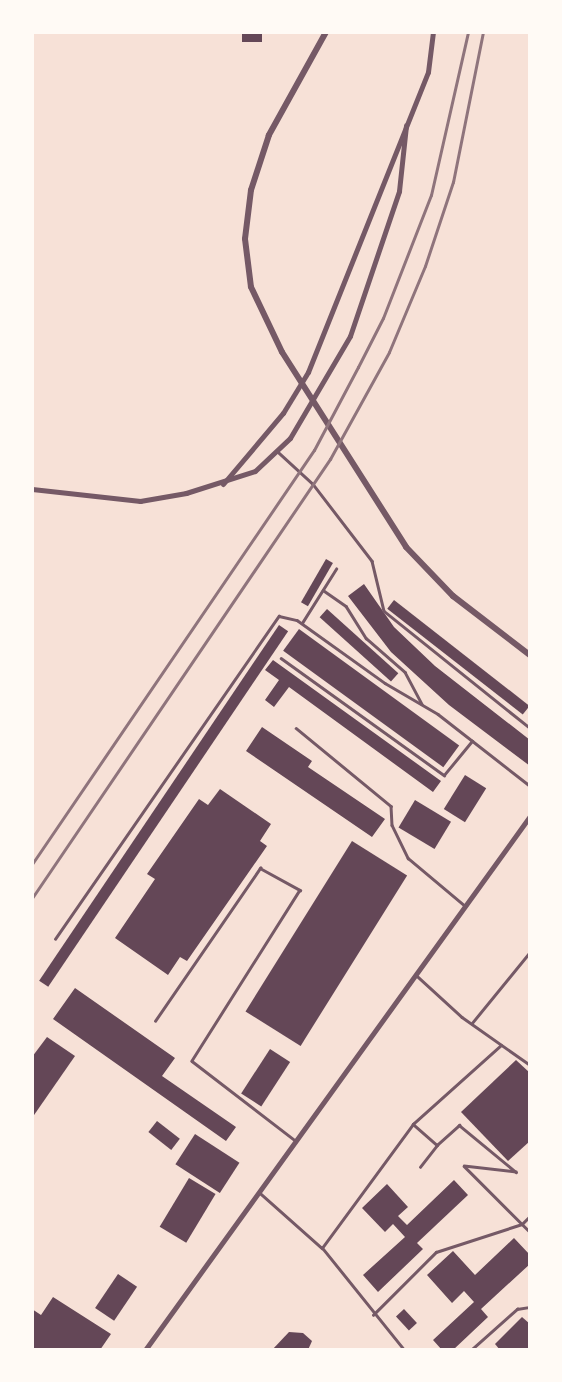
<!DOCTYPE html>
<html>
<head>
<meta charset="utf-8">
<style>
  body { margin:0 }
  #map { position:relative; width:562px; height:1382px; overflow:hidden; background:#f7e1d7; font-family:"PT Sans Narrow",sans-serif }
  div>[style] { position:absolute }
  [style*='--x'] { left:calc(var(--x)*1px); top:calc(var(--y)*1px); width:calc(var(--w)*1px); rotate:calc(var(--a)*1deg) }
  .building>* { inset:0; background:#644757; transform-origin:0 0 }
  .service>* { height:2.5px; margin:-1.25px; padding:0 1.25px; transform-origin:1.25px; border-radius:1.25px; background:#755966 }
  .minor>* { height:5px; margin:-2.5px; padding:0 2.5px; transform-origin:2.5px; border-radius:2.5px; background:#755966 }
  .tertiary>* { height:6px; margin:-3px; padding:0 3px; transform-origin:3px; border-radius:3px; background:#755966 }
  .rail>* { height:3px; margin:-1.5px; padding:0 1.5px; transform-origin:1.5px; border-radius:1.5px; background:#8f747c }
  span { translate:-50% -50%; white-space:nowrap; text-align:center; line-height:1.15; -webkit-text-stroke:4px #fffaf5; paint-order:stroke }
  .frame { position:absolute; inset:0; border:34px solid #fffaf5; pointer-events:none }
</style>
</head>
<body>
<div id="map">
  <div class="building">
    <div style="left:242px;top:32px;width:20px;height:10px"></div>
    <div style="left:326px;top:559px;width:8px;height:50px;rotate:30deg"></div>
    <div style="clip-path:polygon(364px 584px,394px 627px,435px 666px,530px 740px,530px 766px,449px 705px,391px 652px,348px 596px)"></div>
    <div style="left:394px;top:600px;width:172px;height:11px;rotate:38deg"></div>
    <div style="left:327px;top:609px;width:96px;height:11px;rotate:42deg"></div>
    <div style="left:279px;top:625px;width:11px;height:429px;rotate:34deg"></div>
    <div style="left:299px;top:629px;width:198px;height:27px;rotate:36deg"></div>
    <div style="clip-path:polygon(273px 660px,441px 781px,433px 792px,289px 687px,274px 707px,265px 700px,279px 680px,265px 670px)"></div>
    <div style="clip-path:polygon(262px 727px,312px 761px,308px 767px,385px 819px,372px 837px,246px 751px)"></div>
    <div style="left:465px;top:775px;width:25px;height:40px;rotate:32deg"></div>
    <div style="clip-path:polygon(220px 789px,271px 824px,260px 841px,267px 846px,187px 961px,180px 957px,168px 975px,115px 938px,155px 879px,147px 874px,199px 799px,208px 805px)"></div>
    <div style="left:415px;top:800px;width:42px;height:32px;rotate:31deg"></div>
    <div style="left:352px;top:841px;width:65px;height:201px;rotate:32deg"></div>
    <div style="clip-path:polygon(75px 988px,175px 1058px,162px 1076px,236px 1127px,226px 1141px,53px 1019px)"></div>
    <div style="clip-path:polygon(47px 1037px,75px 1056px,32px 1118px,32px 1057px)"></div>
    <div style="left:270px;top:1049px;width:24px;height:53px;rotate:33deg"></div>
    <div style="clip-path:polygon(516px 1060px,530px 1073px,530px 1141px,508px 1161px,461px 1112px)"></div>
    <div style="left:157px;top:1121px;width:29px;height:14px;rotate:38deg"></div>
    <div style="left:195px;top:1134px;width:53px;height:36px;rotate:33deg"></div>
    <div style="left:189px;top:1178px;width:31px;height:57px;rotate:31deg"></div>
    <div style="clip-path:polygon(454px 1180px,468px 1195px,417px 1243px,423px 1249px,378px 1292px,363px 1275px,405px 1237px,393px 1224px,385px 1232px,362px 1208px,387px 1184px,408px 1207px,398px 1216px,407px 1225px)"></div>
    <div style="clip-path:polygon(514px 1238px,530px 1255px,530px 1264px,481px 1309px,488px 1317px,453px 1350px,442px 1350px,433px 1340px,474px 1302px,464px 1291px,452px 1303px,427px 1275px,453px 1251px,475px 1275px)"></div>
    <div style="left:118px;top:1274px;width:23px;height:41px;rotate:34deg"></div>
    <div style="clip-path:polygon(53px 1297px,111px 1334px,100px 1350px,32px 1350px,32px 1309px,41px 1315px)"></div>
    <div style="left:404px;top:1309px;width:19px;height:11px;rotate:47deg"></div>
    <div style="clip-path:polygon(522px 1317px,530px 1324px,530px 1350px,500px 1350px,495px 1344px)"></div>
    <div style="clip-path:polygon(289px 1332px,303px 1333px,312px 1341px,308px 1350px,272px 1350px)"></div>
  </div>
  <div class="service">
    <div style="--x:277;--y:451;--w:49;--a:42.5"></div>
    <div style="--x:313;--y:484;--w:97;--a:52.5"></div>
    <div style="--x:372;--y:561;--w:51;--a:76.5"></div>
    <div style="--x:384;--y:611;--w:187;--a:38.7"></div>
    <div style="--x:323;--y:590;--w:28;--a:35"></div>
    <div style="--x:346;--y:606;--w:38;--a:58"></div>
    <div style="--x:366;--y:638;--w:52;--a:41.1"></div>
    <div style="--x:405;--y:672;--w:36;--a:62"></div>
    <div style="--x:302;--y:623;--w:64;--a:-57.8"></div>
    <div style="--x:281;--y:658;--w:201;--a:35.7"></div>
    <div style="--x:444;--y:775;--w:44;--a:-50.5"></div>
    <div style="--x:296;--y:728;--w:123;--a:39.4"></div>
    <div style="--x:391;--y:806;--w:19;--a:87"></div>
    <div style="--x:392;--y:825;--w:37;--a:64"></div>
    <div style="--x:408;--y:858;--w:73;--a:40"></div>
    <div style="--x:55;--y:939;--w:393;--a:-55.3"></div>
    <div style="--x:279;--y:616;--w:18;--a:13"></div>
    <div style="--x:297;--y:620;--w:108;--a:35.6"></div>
    <div style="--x:385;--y:683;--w:61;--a:30.3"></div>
    <div style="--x:438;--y:714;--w:117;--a:38"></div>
    <div style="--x:416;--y:975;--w:62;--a:42.4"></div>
    <div style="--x:462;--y:1017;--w:83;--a:35.2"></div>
    <div style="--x:155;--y:1021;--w:186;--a:-55.5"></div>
    <div style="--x:260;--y:868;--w:46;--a:28.8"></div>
    <div style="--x:300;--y:890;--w:202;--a:122.3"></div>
    <div style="--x:192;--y:1061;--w:131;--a:37.6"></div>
    <div style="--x:472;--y:1023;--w:92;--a:-50.8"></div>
    <div style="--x:413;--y:1124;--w:32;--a:41"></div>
    <div style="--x:437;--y:1145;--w:30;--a:-42"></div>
    <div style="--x:459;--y:1125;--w:74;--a:39.5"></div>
    <div style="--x:516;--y:1172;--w:52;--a:-173.4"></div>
    <div style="--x:464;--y:1166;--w:93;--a:45"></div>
    <div style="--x:420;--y:1167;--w:28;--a:-52"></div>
    <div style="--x:260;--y:1193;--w:83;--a:41.6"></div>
    <div style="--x:373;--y:1315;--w:89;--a:-45"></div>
    <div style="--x:436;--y:1252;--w:90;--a:-18"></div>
    <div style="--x:522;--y:1224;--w:11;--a:-45"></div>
    <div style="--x:404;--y:1350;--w:131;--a:-128.8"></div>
    <div style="--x:322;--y:1248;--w:154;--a:-53.7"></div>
    <div style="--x:413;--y:1124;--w:118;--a:-41.9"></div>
    <div style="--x:471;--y:1350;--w:62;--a:-41.7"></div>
    <div style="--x:517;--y:1309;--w:13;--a:-9"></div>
  </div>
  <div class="minor">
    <div style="--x:223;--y:484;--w:93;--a:-49.8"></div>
    <div style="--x:283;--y:413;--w:48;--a:-58.6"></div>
    <div style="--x:308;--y:372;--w:323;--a:-68.2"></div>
    <div style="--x:428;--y:72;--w:40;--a:-82.9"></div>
    <div style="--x:32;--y:489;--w:109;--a:6.3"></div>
    <div style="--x:140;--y:501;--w:47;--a:-9.9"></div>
    <div style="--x:186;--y:493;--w:72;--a:-17.7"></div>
    <div style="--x:255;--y:471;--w:48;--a:-43.3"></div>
    <div style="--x:290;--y:438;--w:118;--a:-59.5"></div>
    <div style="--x:350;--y:336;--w:153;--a:-71.3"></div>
    <div style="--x:399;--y:191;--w:66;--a:-83.9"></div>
    <div style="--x:145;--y:1350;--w:658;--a:-54.21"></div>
  </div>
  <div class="tertiary">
    <div style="--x:326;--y:32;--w:118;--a:119"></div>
    <div style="--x:269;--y:135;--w:58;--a:108.1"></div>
    <div style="--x:251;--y:190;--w:49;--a:97"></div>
    <div style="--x:245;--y:239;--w:48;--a:82.9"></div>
    <div style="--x:251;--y:287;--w:72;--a:64.5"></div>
    <div style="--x:282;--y:352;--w:231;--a:57.5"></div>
    <div style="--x:406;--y:547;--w:68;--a:46.2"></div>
    <div style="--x:453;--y:596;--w:97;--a:37.5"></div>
  </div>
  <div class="rail">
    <div style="--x:32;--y:864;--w:501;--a:-55.74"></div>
    <div style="--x:314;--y:450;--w:94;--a:-62.1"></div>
    <div style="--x:358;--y:367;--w:55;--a:-63"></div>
    <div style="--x:383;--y:318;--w:132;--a:-68.7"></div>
    <div style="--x:431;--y:195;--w:167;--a:-77.2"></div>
    <div style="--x:32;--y:898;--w:531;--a:-55.83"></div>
    <div style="--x:330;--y:459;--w:122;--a:-61.1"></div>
    <div style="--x:389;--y:352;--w:93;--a:-67.3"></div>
    <div style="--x:425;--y:266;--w:89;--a:-71.6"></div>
    <div style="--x:453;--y:182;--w:153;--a:-78.7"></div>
  </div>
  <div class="frame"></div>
</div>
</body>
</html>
